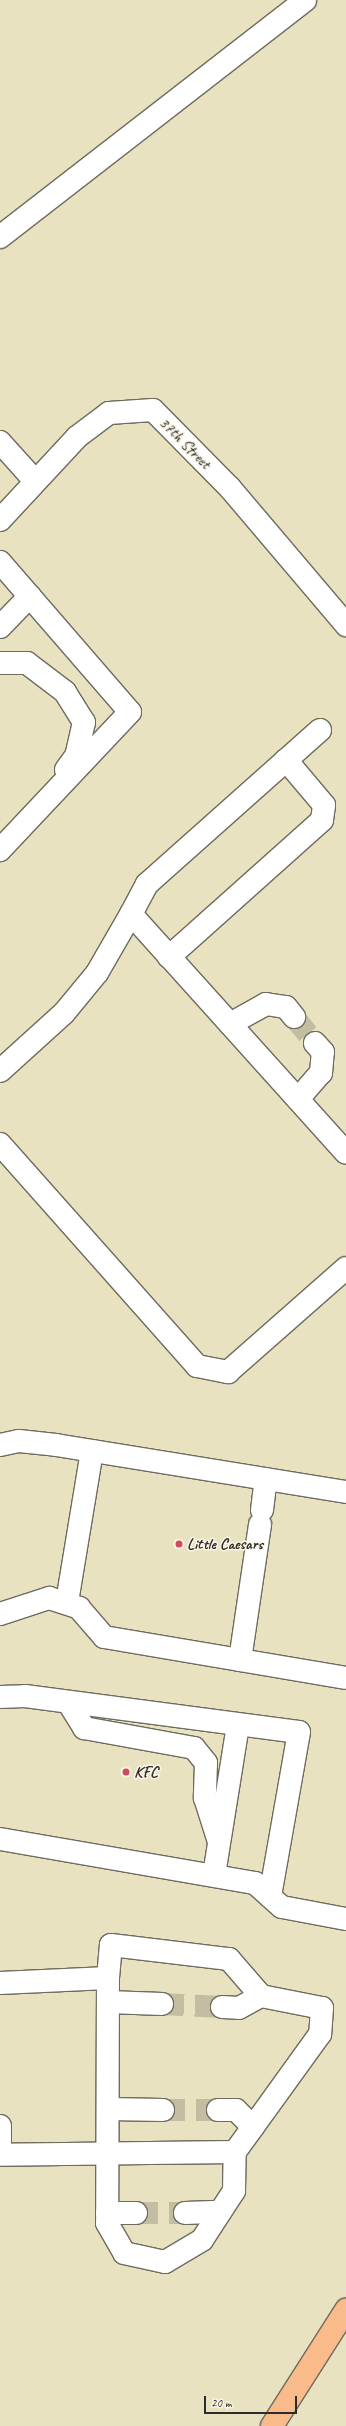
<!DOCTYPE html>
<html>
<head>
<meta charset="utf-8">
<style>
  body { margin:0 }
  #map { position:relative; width:346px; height:2426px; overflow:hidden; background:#e9e2c0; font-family:Caveat,sans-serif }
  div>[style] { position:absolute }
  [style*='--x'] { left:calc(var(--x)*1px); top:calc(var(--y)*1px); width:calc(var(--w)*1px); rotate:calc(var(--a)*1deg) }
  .minor-tunnel>* { height:22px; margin-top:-11px; transform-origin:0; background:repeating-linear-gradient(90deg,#c3bda2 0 22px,transparent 0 33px) }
  .roads { filter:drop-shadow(1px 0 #6e6b5f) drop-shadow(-1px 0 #6e6b5f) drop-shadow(0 1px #6e6b5f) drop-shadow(0 -1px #6e6b5f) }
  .minor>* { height:22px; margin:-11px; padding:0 11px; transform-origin:11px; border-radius:11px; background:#fff }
  .highway>* { height:22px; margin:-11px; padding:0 11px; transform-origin:11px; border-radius:11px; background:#fabb8b }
  .dots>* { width:11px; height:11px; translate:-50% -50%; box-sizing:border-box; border:2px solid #fcf5e5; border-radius:50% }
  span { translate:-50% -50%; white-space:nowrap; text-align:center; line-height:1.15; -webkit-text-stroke:3px #fcf5e5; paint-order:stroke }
  .street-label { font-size:16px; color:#2b2b2b }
  .poi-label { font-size:16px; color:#2b2b2b; font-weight:700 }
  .left { translate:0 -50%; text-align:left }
  .scale { position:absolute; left:204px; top:2396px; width:93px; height:18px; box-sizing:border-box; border:2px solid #2b2b2b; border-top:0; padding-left:5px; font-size:12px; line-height:14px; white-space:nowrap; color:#2b2b2b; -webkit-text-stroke:3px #fcf5e5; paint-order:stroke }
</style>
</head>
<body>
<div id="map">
  <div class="minor-tunnel">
    <div style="--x:294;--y:1017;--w:33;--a:51"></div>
    <div style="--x:162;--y:2004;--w:60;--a:2.9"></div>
    <div style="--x:163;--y:2110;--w:55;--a:0"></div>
    <div style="--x:136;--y:2213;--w:49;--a:0"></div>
  </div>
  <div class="roads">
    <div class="minor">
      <div style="--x:0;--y:237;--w:386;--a:-37.8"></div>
      <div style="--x:0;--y:442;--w:52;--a:48.1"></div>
      <div style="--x:0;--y:520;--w:113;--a:-47.1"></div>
      <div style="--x:77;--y:437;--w:40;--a:-37"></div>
      <div style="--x:109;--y:413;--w:44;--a:-3.9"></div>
      <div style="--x:153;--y:410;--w:110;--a:45.4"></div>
      <div style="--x:230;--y:488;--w:180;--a:49.7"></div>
      <div style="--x:0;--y:562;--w:198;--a:49.1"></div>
      <div style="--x:130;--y:712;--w:190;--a:133.3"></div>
      <div style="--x:0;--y:627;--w:43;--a:-45.9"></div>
      <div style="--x:0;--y:663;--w:27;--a:0"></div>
      <div style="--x:27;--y:663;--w:48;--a:37.3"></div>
      <div style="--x:65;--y:692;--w:36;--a:58"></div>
      <div style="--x:84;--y:722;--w:35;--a:103"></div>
      <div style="--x:76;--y:756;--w:17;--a:126"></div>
      <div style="--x:320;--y:730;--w:232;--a:138.3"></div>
      <div style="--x:147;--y:884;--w:34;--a:118"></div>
      <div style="--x:131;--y:914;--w:321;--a:48"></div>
      <div style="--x:169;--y:957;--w:205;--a:-41.8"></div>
      <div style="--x:322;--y:820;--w:15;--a:-82"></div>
      <div style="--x:324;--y:805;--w:59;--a:-130.2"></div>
      <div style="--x:230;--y:1024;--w:41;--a:-29.1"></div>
      <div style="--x:266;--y:1004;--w:20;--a:9"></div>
      <div style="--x:286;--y:1007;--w:13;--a:51"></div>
      <div style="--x:0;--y:1071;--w:86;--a:-42.2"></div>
      <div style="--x:64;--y:1013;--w:52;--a:-50.5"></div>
      <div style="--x:97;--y:973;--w:68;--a:-60"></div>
      <div style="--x:298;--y:1099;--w:35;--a:-49"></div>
      <div style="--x:321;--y:1073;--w:21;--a:-85"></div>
      <div style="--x:323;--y:1052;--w:12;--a:-132"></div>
      <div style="--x:0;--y:1144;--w:297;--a:48.4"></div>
      <div style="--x:197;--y:1366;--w:32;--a:11"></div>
      <div style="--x:228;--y:1372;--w:157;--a:-41.4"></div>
      <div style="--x:0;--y:1445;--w:19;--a:-12"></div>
      <div style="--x:19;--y:1441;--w:37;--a:6"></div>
      <div style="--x:56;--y:1445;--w:294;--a:9.2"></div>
      <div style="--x:262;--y:1510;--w:31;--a:-83"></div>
      <div style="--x:67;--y:1602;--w:153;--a:-80.6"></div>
      <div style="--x:0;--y:1614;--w:52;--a:-18.1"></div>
      <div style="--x:49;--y:1598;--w:32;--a:18"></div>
      <div style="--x:79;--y:1608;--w:38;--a:49"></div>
      <div style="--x:104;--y:1637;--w:245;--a:9.6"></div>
      <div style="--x:240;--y:1660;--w:137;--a:-81.6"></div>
      <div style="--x:0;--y:1697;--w:25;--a:-2"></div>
      <div style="--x:25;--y:1696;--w:276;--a:7.5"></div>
      <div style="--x:299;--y:1732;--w:167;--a:100"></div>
      <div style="--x:68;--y:1702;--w:31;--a:58"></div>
      <div style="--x:84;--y:1728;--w:112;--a:10.3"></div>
      <div style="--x:194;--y:1748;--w:19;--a:51"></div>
      <div style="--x:206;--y:1763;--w:35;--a:92"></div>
      <div style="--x:205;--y:1798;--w:46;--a:72.3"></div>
      <div style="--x:0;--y:1839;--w:259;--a:9.8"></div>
      <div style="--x:255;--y:1883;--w:36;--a:42"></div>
      <div style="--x:282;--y:1907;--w:65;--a:10.6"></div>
      <div style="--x:214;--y:1875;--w:152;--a:-80.9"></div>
      <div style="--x:108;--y:1978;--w:245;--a:90.2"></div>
      <div style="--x:107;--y:2223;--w:34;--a:60"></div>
      <div style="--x:124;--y:2253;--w:42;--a:12.4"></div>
      <div style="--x:165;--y:2262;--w:43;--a:-30.7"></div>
      <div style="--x:202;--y:2240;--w:59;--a:-56.9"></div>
      <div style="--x:234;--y:2191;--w:39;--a:-89"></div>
      <div style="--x:0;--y:1983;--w:108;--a:-2.7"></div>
      <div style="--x:108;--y:1978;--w:33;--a:-85"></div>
      <div style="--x:111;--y:1945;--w:119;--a:6.8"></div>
      <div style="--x:229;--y:1959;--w:49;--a:49.1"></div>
      <div style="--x:261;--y:1996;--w:62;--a:11.1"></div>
      <div style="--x:322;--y:2008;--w:26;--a:94"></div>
      <div style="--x:320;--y:2034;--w:145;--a:125.8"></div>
      <div style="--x:235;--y:2152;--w:235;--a:179.3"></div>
      <div style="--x:108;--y:2002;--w:54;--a:2.1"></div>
      <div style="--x:222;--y:2007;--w:17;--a:3"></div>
      <div style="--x:239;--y:2008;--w:25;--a:-29"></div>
      <div style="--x:109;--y:2109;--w:54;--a:1.1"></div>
      <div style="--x:218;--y:2110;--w:18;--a:0"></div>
      <div style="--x:236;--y:2110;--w:24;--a:45"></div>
      <div style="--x:0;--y:2126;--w:16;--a:90"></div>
      <div style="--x:107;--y:2213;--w:29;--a:0"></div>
      <div style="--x:185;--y:2213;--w:35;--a:-2"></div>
    </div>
    <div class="highway">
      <div style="--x:272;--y:2426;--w:138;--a:-57.5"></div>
    </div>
  </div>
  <div class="dots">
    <div style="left:179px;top:1544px;background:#d1495b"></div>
    <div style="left:126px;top:1772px;background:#d1495b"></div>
  </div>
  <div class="street-label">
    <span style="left:185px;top:443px;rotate:45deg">37th Street</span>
  </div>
  <div class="poi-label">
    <span class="left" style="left:187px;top:1544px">Little Caesars</span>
    <span class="left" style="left:134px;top:1772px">KFC</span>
  </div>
  <div class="scale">20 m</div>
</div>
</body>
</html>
